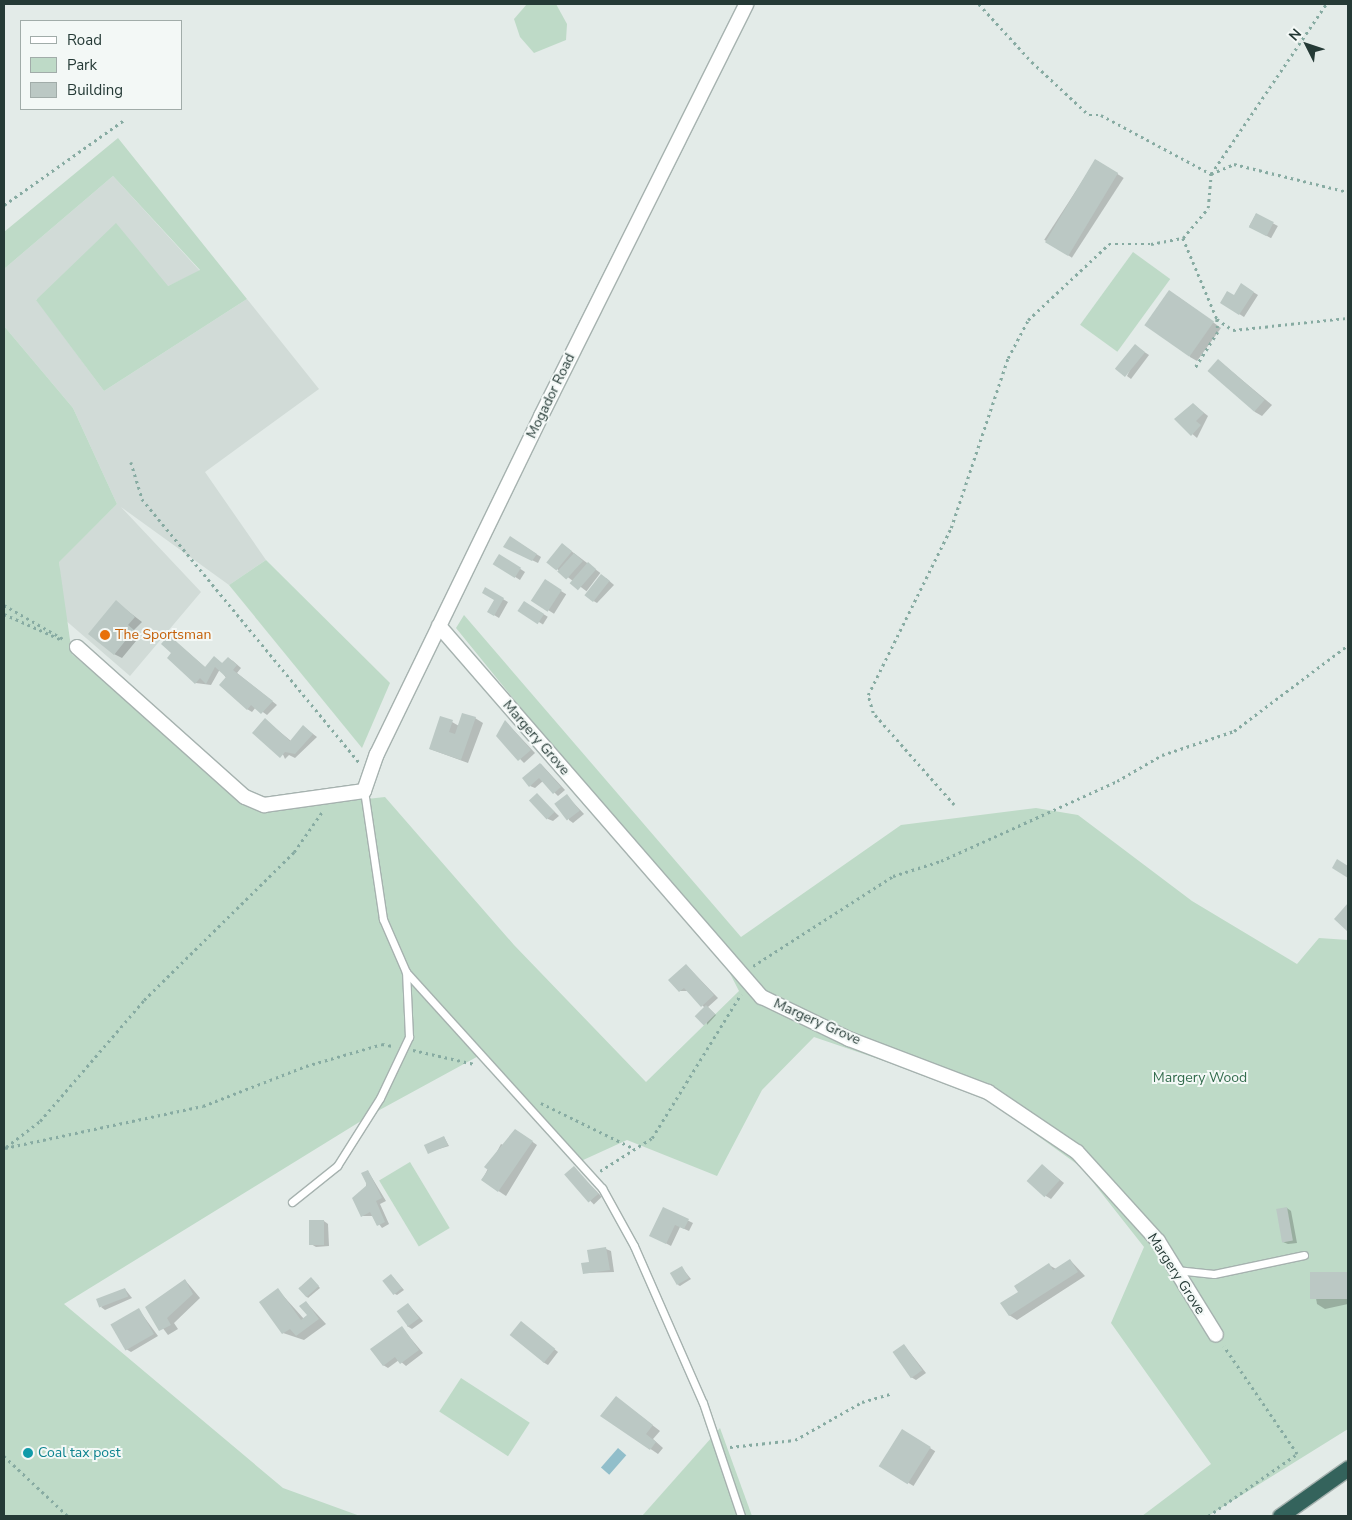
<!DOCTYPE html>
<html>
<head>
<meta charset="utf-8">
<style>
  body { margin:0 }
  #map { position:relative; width:1352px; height:1520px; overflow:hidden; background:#e3ebe8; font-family:"Nunito Sans",sans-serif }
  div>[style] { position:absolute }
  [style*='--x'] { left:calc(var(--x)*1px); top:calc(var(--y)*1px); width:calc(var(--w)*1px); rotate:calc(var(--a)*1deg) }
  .built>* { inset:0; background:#d1dbd7 }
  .green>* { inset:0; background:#bedac7; transform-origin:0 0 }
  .water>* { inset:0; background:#91beca; transform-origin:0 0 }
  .shadow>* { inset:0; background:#0003; transform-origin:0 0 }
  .building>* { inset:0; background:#bbc8c4; transform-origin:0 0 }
  .path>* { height:2.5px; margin-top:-1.25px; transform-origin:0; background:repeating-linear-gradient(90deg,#87aba2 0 2.5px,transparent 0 6.5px) }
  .roads { filter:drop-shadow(1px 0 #a6b2af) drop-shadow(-1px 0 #a6b2af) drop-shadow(0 1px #a6b2af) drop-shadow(0 -1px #a6b2af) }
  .lane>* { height:7px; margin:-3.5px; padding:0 3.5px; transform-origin:3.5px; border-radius:3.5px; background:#fff }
  .street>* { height:14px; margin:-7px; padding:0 7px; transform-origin:7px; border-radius:7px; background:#fff }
  .highway>* { height:15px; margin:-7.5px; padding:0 7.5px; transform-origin:7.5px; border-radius:7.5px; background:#34635c }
  .dots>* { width:14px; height:14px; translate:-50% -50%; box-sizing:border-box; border:2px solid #f3f8f6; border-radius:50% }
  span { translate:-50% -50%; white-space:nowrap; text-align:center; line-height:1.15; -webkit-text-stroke:4px #f3f8f6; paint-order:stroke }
  .street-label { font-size:14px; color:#253a36 }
  .food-label { font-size:14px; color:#c56008 }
  .left { translate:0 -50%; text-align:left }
  .park-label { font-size:14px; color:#336c4d }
  .culture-label { font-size:14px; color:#0d838f }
  .frame { position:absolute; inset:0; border:5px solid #253a36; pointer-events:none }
  .legend { position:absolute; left:20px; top:20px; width:162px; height:90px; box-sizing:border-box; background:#f3f8f6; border:1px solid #a1aca9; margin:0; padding:6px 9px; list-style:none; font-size:15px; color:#253a36 }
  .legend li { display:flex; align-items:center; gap:10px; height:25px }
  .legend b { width:25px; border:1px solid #a1aca9 }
  .north { position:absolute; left:1282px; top:20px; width:50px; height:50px; -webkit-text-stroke:4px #f3f8f6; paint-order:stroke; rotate:311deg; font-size:14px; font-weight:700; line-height:20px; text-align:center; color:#253a36 }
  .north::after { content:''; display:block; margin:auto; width:18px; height:22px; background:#253a36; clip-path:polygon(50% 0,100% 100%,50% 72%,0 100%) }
</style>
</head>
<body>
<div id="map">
  <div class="built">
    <div style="clip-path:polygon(113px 176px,200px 271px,168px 286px,36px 299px,104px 391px,247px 299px,319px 389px,205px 472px,266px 560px,229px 585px,121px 507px,201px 592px,130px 676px,64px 619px,59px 561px,117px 504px,73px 408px,4px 326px,4px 269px)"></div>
  </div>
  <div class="green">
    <div style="clip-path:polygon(527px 4px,556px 4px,567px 24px,566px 40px,534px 53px,520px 37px,514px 19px)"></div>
    <div style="clip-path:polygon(118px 138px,247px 299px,104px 391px,36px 300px,116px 223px,168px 286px,200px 270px,113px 176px,4px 269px,4px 232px)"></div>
    <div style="left:1133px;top:252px;width:46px;height:90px;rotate:36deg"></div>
    <div style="clip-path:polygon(4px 326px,73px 408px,117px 504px,59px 562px,72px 654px,258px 811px,385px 797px,514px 945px,646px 1082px,739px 991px,719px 952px,456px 628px,464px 615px,741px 937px,901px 825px,1036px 808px,1078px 815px,1192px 901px,1297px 964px,1319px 938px,1348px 940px,1348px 1429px,1208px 1516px,1142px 1516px,1211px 1464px,1111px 1323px,1144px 1247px,1081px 1167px,1013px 1118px,975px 1092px,814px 1037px,762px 1090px,717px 1176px,627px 1140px,581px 1161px,484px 1053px,374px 1113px,64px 1304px,283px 1488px,360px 1516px,4px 1516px)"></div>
    <div style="clip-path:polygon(266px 560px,390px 683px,362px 748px,229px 585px)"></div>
    <div style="left:410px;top:1162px;width:77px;height:36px;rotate:59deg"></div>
    <div style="left:461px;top:1378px;width:82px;height:40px;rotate:33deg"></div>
    <div style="clip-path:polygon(720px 1428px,752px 1516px,642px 1516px)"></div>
  </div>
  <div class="water">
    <div style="left:618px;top:1448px;width:11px;height:26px;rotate:41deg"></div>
  </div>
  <div class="shadow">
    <div style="left:1096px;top:160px;width:33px;height:95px;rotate:33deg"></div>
    <div style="left:1256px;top:214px;width:25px;height:14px;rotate:29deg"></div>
    <div style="clip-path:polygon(1242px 285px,1258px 295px,1244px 317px,1222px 303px,1234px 297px)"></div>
    <div style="clip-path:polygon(1177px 296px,1221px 328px,1197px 361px,1190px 357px)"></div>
    <div style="clip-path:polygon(1140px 349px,1149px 355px,1131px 379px,1127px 376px)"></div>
    <div style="clip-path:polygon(1218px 360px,1272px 405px,1262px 416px,1255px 412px)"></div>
    <div style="clip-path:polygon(1193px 404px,1208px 416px,1197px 438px,1175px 419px)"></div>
    <div style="clip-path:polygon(510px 537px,541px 557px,538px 563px,509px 549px)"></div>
    <div style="left:562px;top:544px;width:48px;height:23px;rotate:37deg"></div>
    <div style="clip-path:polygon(504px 558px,525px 572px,520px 580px,494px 563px)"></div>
    <div style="clip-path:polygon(606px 578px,614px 585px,597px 603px,592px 600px)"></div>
    <div style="left:545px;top:581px;width:25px;height:23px;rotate:32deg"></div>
    <div style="clip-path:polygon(486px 589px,508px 602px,499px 618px,489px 612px,496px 600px)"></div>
    <div style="clip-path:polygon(116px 602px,142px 622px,134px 630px,141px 635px,122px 658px,114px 654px)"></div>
    <div style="left:524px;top:602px;width:28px;height:9px;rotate:32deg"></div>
    <div style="clip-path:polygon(169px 636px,206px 668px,215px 658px,223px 664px,228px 658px,233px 661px,241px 668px,237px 673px,277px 705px,267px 715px,256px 707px,252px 712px,247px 709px,220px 669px,211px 685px,196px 683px,173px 653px)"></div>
    <div style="clip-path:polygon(475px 718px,483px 723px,468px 763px,430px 749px,452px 722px,459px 726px)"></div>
    <div style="clip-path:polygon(506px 722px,535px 753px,524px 763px,498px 736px)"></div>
    <div style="clip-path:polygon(269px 723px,291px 741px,304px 727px,317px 737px,295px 758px,289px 755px,285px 759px)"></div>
    <div style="clip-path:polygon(541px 764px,565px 790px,558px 796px,543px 781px,535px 788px,530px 786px)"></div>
    <div style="clip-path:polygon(537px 795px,559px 816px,553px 821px,548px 819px)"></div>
    <div style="clip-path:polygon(567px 796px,584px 814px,573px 823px,569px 820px)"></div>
    <div style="clip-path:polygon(686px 965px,718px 998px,708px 1007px,716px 1015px,707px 1025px,705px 1008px,688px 991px,679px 991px)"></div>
    <div style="clip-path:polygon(520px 1133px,537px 1145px,506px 1196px,482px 1180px,501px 1144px,505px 1146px)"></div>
    <div style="clip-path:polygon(444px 1137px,449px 1146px,429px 1152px)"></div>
    <div style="clip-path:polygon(1042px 1165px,1064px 1183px,1051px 1199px,1046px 1196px)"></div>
    <div style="left:574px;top:1168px;width:40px;height:11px;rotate:46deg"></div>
    <div style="clip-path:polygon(368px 1171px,386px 1201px,380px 1204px,389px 1224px,382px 1228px,373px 1216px,362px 1216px)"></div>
    <div style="clip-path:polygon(1287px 1208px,1291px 1211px,1297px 1243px,1288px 1244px,1283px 1242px)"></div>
    <div style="clip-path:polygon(664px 1209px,693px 1223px,689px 1231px,680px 1227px,671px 1246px,656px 1238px)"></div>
    <div style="clip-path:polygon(324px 1221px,328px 1224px,329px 1246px,316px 1247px,311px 1244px)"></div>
    <div style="clip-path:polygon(606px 1249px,611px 1251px,614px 1272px,584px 1273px)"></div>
    <div style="clip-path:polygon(1070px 1260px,1085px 1276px,1017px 1320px,1009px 1315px,1019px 1293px,1049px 1265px,1056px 1269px)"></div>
    <div style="clip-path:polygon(682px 1268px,691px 1279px,680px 1286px,678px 1285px)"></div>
    <div style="clip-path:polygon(1348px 1273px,1348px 1304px,1325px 1309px,1317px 1304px,1313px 1280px)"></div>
    <div style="clip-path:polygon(393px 1277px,404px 1290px,397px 1295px,395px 1294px)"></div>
    <div style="clip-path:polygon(312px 1279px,320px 1288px,308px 1298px,299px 1288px)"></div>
    <div style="clip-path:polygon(185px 1280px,200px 1298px,174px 1323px,178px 1329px,168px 1335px,147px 1307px)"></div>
    <div style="clip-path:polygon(125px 1289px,132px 1298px,105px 1310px,101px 1307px)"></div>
    <div style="clip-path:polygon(278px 1290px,304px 1319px,308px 1316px,306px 1302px,326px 1324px,304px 1340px,283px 1333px,260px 1302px)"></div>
    <div style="clip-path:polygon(408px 1304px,423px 1321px,412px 1329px,407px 1326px)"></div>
    <div style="clip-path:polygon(139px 1310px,158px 1336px,131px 1352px,126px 1349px)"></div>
    <div style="clip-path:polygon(521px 1322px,558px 1352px,548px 1365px,543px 1362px)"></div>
    <div style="clip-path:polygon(402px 1328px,423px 1353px,406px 1366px,399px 1360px,388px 1368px,383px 1365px)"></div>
    <div style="clip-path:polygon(904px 1345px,926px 1373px,916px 1380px,911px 1377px)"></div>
    <div style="clip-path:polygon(616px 1397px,660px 1431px,653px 1439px,663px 1448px,658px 1454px,602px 1416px)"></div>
    <div style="left:903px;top:1431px;width:38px;height:41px;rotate:32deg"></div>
  </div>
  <div class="building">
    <div style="left:1095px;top:159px;width:27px;height:97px;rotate:31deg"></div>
    <div style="left:1256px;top:213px;width:20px;height:16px;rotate:27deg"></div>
    <div style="clip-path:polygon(1241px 283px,1254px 292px,1239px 315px,1220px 303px,1227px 291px,1234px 295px)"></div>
    <div style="left:1169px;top:290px;width:55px;height:43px;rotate:35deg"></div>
    <div style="left:1135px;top:344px;width:13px;height:32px;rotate:39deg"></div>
    <div style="left:1218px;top:359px;width:62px;height:16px;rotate:41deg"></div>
    <div style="clip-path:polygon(1193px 403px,1204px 413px,1196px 421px,1201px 425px,1191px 436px,1174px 419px)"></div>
    <div style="clip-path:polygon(510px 536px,537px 554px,532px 561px,503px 547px)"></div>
    <div style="left:562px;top:543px;width:13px;height:25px;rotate:39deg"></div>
    <div style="left:574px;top:553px;width:12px;height:25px;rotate:42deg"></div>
    <div style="left:499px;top:554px;width:26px;height:12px;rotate:32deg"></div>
    <div style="left:588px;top:562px;width:11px;height:28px;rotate:41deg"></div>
    <div style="left:601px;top:574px;width:11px;height:27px;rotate:38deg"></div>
    <div style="left:545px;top:579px;width:20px;height:26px;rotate:33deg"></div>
    <div style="clip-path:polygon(485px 587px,504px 598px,494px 616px,487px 612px,494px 600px,482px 593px)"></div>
    <div style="clip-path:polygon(116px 600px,135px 617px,128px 625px,134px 630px,114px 655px,88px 634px)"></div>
    <div style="left:524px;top:601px;width:24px;height:12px;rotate:33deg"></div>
    <div style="clip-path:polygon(169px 635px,205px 667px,214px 656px,222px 663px,228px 657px,237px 665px,233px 670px,273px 701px,261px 714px,251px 705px,247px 710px,219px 685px,226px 677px,215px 667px,206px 684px,200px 678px,195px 684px,167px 658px,171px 653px,161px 644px)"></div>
    <div style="clip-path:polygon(462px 713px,476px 717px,461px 760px,429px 749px,440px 716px,453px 720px,449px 732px,455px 734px)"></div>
    <div style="clip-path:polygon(265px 718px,290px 741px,303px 725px,313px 734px,295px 754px,285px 752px,280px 758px,252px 733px)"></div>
    <div style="clip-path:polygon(505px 720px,531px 750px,518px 761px,496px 736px)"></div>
    <div style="clip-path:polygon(540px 763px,561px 787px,553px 794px,539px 778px,529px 787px,522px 778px)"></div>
    <div style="left:537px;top:793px;width:26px;height:11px;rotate:47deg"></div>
    <div style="left:567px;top:794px;width:21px;height:16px;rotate:53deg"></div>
    <div style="clip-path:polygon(1337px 859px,1348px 866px,1348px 878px,1332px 868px)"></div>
    <div style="clip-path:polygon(1348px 903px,1348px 932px,1334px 919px)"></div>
    <div style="clip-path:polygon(686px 964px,714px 995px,701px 1007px,684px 988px,679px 992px,668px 980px)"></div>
    <div style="left:706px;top:1005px;width:13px;height:16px;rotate:45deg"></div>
    <div style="clip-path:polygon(515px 1129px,533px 1141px,498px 1192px,481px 1180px,488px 1170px,484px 1167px)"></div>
    <div style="left:444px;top:1136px;width:10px;height:22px;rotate:66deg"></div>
    <div style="left:1042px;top:1164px;width:24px;height:23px;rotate:42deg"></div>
    <div style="left:574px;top:1166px;width:37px;height:13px;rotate:49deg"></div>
    <div style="clip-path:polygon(368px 1170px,382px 1198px,376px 1201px,385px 1222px,377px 1226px,370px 1212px,361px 1217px,352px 1198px,367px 1185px,361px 1173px)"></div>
    <div style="clip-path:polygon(663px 1207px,689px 1219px,684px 1229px,675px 1225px,666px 1244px,649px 1236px)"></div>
    <div style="left:1287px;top:1207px;width:34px;height:11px;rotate:80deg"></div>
    <div style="left:309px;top:1220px;width:15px;height:25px"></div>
    <div style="clip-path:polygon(606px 1247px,610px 1270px,583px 1274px,581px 1263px,589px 1262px,587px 1250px)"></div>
    <div style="clip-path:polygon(1070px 1259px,1078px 1272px,1009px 1316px,1000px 1303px,1018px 1292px,1014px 1286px,1049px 1263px,1053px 1270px)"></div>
    <div style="left:682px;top:1266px;width:14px;height:14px;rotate:60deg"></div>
    <div style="left:1348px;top:1272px;width:27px;height:38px;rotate:90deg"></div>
    <div style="left:391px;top:1274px;width:18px;height:11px;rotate:52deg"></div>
    <div style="left:311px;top:1277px;width:12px;height:17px;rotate:48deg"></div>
    <div style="clip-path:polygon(185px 1279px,193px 1294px,167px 1318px,171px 1325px,159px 1331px,145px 1307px)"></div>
    <div style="left:125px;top:1288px;width:9px;height:31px;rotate:69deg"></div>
    <div style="clip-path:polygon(278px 1288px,301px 1320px,307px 1315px,299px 1306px,306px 1301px,319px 1319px,296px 1336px,290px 1329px,282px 1334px,259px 1302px)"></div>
    <div style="left:408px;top:1303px;width:19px;height:14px;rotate:54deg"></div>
    <div style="left:139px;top:1308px;width:30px;height:33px;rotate:60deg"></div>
    <div style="left:521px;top:1321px;width:44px;height:18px;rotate:39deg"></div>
    <div style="clip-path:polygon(402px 1326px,419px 1350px,400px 1364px,395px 1357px,383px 1366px,370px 1349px)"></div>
    <div style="left:904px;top:1344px;width:32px;height:14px;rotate:55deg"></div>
    <div style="clip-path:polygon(616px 1396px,653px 1425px,646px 1434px,656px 1442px,650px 1450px,600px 1416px)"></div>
    <div style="left:902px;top:1429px;width:34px;height:44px;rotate:32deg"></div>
  </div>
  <div class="path">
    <div style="--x:979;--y:4;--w:79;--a:47.6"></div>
    <div style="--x:1032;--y:62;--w:78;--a:42.9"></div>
    <div style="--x:1089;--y:115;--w:12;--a:0"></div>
    <div style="--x:1101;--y:115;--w:125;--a:28.2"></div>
    <div style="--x:1211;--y:174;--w:25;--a:-23"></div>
    <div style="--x:1234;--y:164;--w:117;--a:13.8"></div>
    <div style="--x:4;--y:205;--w:147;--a:-35.3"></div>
    <div style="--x:1183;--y:238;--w:88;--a:67.2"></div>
    <div style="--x:1217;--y:319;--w:13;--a:86"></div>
    <div style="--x:1218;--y:332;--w:45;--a:122.3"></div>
    <div style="--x:1217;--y:319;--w:19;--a:35"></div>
    <div style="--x:1233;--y:330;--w:116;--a:-6"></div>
    <div style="--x:131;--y:462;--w:39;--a:73"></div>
    <div style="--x:142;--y:499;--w:342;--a:50.5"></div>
    <div style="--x:4;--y:605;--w:70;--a:29.8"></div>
    <div style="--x:4;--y:614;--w:64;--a:24.1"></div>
    <div style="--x:954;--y:805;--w:123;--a:-131.4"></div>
    <div style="--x:873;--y:713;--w:19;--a:-106"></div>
    <div style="--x:868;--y:695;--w:186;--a:-63.6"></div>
    <div style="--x:951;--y:528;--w:179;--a:-71.5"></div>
    <div style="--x:1008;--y:358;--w:43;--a:-62.2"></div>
    <div style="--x:1028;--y:320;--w:111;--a:-43.2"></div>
    <div style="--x:1109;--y:244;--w:42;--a:0"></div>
    <div style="--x:1151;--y:244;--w:33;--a:-11"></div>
    <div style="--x:1183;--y:238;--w:39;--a:-50"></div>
    <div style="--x:1208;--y:208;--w:34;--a:-85"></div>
    <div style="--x:1211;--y:174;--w:205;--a:-55.9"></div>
    <div style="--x:753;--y:966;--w:166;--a:-32.7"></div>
    <div style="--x:893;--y:876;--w:50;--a:-17.4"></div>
    <div style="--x:941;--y:861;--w:193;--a:-24.4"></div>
    <div style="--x:1117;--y:781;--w:52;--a:-30"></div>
    <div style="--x:1162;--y:755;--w:76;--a:-18.4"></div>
    <div style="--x:1234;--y:731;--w:143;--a:-37"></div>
    <div style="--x:413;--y:1050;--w:63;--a:12.9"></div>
    <div style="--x:541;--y:1103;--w:102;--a:26.1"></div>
    <div style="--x:6;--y:1147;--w:43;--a:-37.4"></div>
    <div style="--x:40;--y:1121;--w:160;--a:-49.3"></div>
    <div style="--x:144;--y:1000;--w:211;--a:-44.6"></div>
    <div style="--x:294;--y:852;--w:49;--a:-55"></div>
    <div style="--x:5;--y:1148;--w:202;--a:-12"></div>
    <div style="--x:203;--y:1106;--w:110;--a:-21.2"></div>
    <div style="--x:306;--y:1066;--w:79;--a:-16.1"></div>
    <div style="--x:382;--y:1044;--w:11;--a:10"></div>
    <div style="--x:600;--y:1171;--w:62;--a:-32.4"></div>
    <div style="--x:652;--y:1138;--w:169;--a:-58.3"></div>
    <div style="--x:730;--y:1447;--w:65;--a:-6.1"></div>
    <div style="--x:795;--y:1440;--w:77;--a:-29.6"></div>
    <div style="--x:862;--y:1402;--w:32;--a:-16"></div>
    <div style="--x:4;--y:1456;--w:88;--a:43.2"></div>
    <div style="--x:1208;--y:1516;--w:108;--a:-34.9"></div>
    <div style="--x:1297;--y:1454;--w:130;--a:-124.3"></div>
  </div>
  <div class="roads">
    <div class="lane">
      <div style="--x:406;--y:972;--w:292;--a:47.8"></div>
      <div style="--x:602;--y:1188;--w:66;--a:61.1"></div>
      <div style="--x:634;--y:1246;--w:171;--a:66.3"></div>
      <div style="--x:703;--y:1403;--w:119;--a:71.4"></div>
      <div style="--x:292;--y:1202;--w:58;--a:-38.7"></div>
      <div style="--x:337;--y:1166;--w:80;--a:-57.7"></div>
      <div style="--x:380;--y:1098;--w:68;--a:-64.6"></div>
      <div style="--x:409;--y:1037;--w:65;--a:-92.6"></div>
      <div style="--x:406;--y:972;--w:58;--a:-113.5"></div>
      <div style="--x:383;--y:919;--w:129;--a:-98.4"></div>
      <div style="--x:1176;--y:1270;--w:38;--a:6"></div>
      <div style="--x:1214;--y:1274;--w:92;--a:-11.9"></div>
    </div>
    <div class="street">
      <div style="--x:439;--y:626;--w:492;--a:49"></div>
      <div style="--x:762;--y:997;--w:97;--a:25.8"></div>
      <div style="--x:849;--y:1039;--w:149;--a:20.9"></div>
      <div style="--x:988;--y:1092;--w:107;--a:34"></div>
      <div style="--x:1077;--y:1152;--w:120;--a:47.7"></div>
      <div style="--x:1158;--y:1241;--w:110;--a:58.3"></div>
      <div style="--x:77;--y:647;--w:225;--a:41.8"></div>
      <div style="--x:245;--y:797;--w:21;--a:23"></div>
      <div style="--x:264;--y:805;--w:101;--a:-8"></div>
      <div style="--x:364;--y:791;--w:39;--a:-71"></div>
      <div style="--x:377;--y:754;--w:376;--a:-64.1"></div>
      <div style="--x:541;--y:416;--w:460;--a:-63.5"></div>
    </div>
    <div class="highway">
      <div style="--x:1280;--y:1516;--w:83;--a:-35.2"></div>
    </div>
  </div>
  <div class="dots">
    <div style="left:105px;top:635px;background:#e8710a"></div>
    <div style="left:28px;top:1453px;background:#0f9aa8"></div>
  </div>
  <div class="street-label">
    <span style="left:551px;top:396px;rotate:-64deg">Mogador Road</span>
    <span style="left:536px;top:738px;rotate:49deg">Margery Grove</span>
    <span style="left:817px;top:1022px;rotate:24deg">Margery Grove</span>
    <span style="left:1176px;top:1274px;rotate:57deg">Margery Grove</span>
  </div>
  <div class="food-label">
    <span class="left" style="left:115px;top:635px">The Sportsman</span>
  </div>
  <div class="park-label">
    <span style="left:1200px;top:1078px">Margery Wood</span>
  </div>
  <div class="culture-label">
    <span class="left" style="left:38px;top:1453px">Coal tax post</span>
  </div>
  <div class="frame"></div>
  <ul class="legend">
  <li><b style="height:6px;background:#fff"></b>Road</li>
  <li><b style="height:14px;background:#bedac7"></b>Park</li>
  <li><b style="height:14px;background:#bbc8c4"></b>Building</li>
  </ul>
  <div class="north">N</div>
</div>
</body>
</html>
